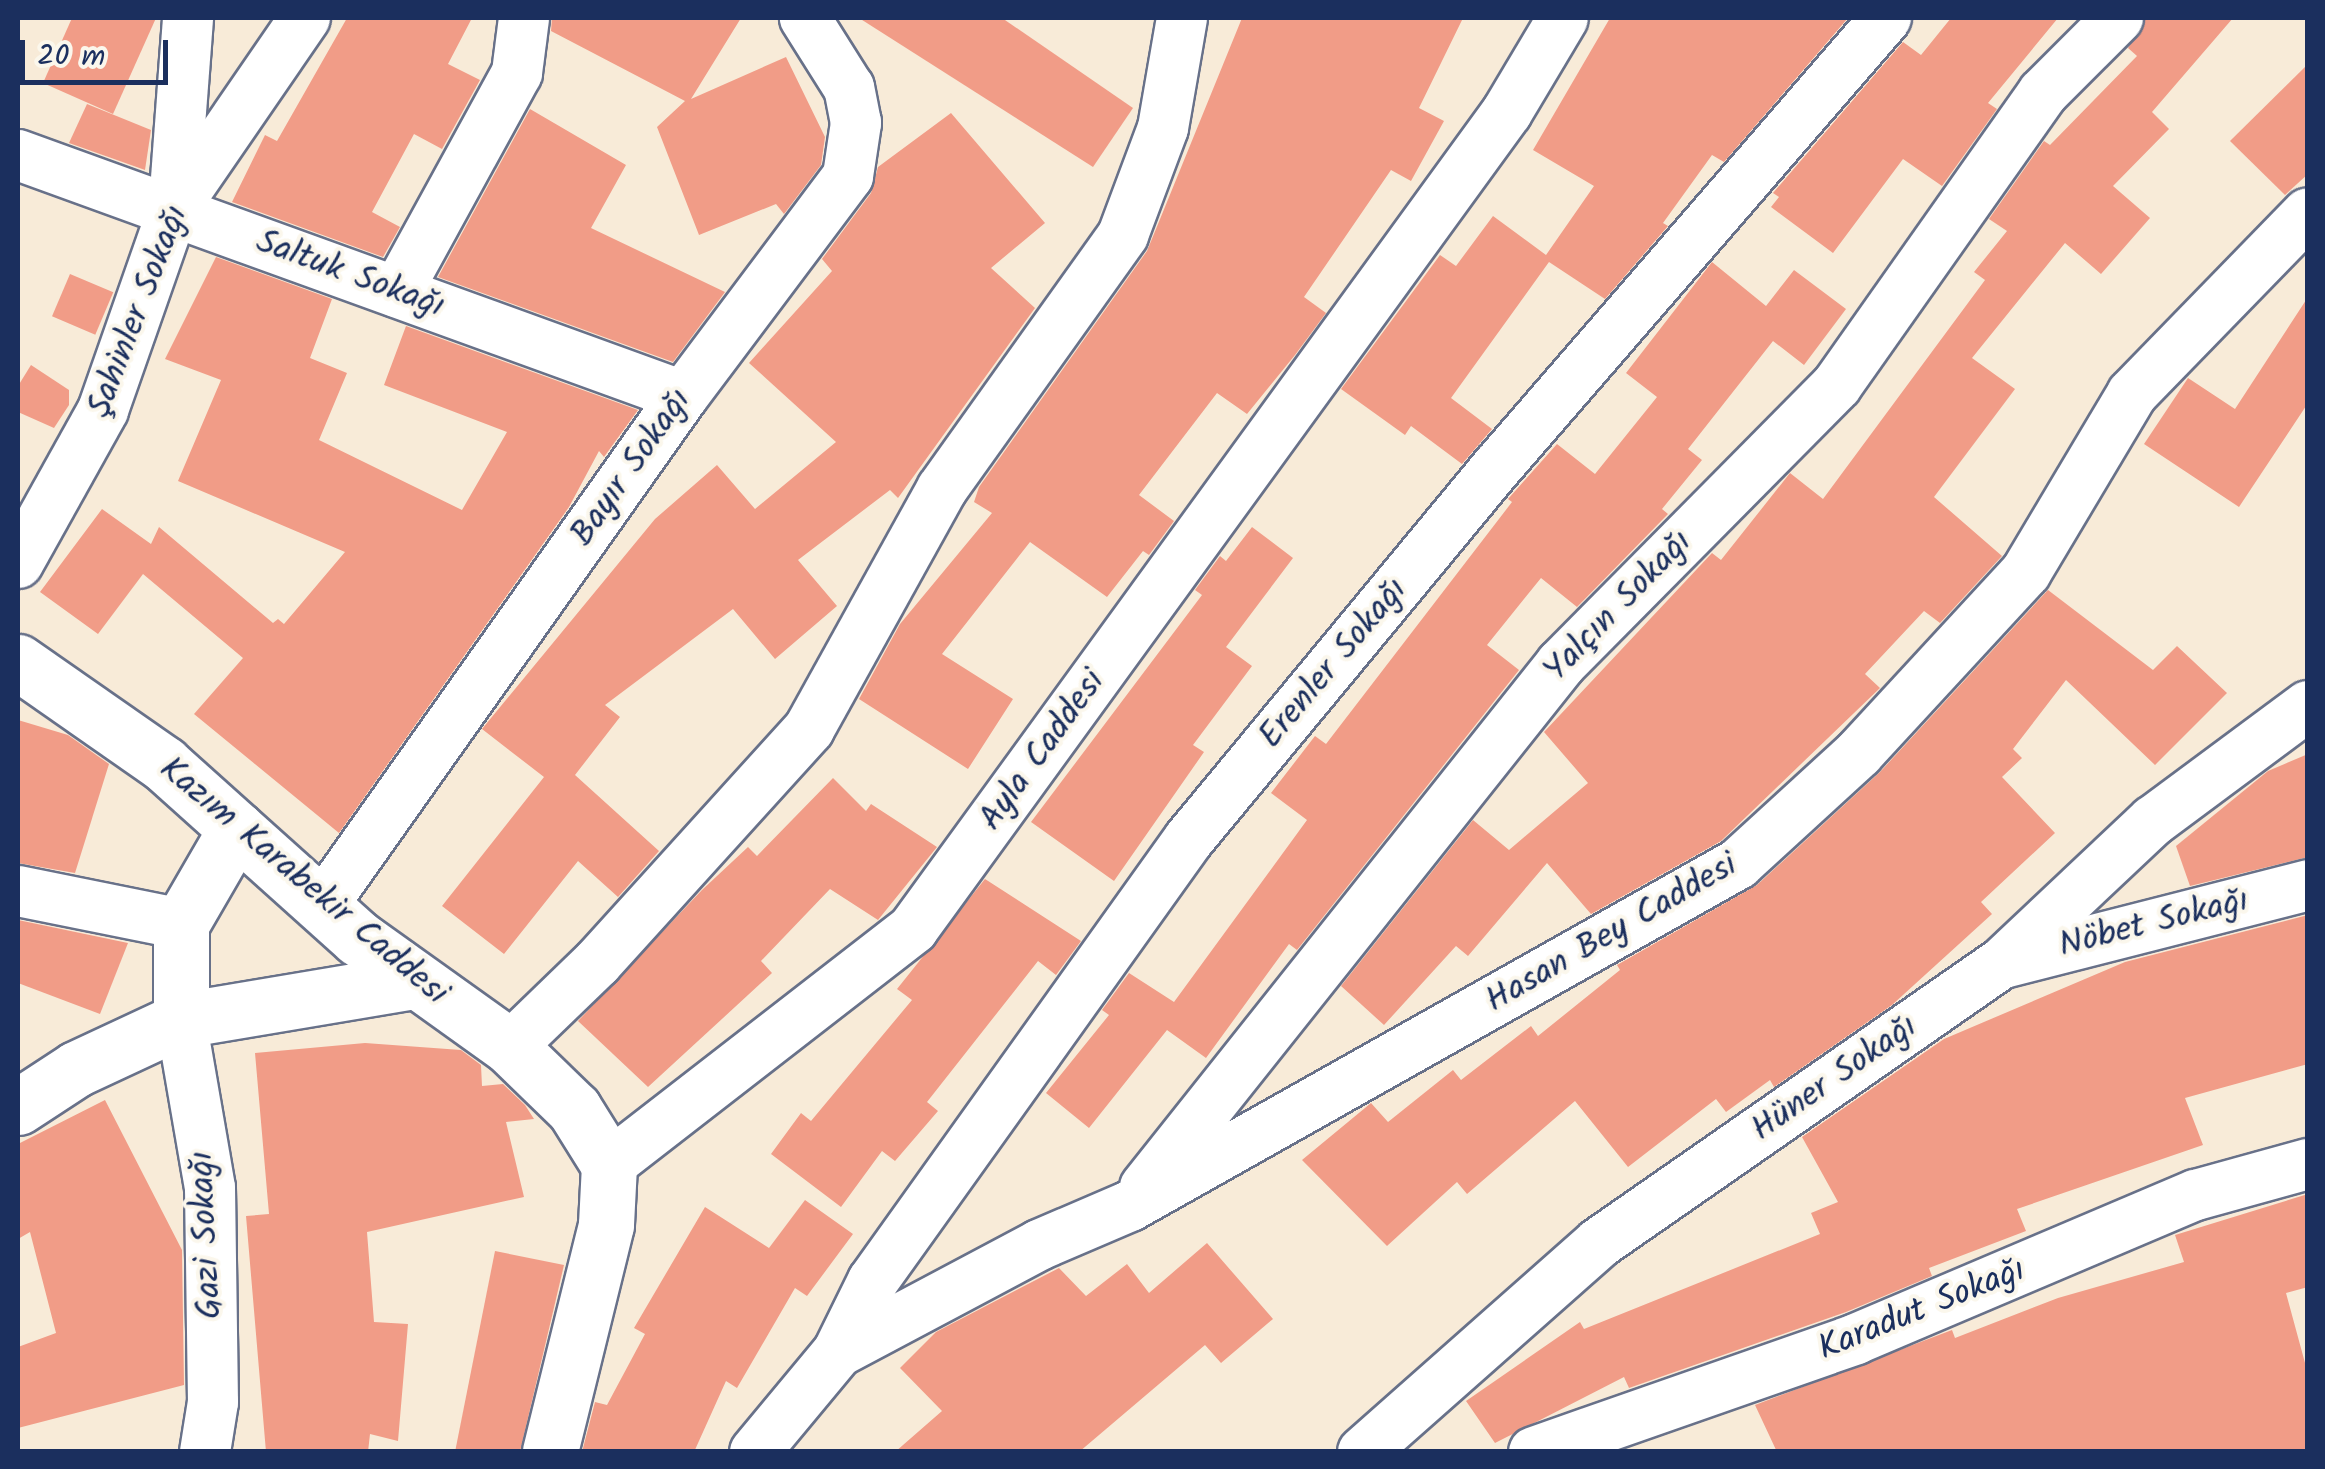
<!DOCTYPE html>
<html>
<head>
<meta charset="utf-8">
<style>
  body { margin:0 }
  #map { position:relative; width:2325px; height:1469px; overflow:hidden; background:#f8ebd8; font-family:Kalam,sans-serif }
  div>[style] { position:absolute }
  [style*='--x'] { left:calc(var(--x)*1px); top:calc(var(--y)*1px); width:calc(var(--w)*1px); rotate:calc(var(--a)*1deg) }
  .building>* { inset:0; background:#f19c87; transform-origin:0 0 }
  .roads { filter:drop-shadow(2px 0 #687189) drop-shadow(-2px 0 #687189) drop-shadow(0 2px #687189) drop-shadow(0 -2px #687189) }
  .street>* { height:50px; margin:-25px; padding:0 25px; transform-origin:25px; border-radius:25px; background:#fff }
  .secondary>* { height:55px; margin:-27.5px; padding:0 27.5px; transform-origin:27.5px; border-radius:27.5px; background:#fff }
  span { translate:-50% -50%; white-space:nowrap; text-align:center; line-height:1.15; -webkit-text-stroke:8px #fbf7ec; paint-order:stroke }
  .street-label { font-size:35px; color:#1b2f5e }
  .frame { position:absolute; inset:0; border:20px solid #1b2f5e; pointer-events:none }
  .scale { position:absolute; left:20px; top:40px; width:148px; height:45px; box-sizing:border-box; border:5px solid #1b2f5e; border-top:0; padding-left:12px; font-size:30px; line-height:35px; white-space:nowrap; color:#1b2f5e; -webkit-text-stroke:8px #fbf7ec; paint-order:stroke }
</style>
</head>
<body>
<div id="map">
  <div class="building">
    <div style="clip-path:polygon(72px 18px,156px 18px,113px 114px,43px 83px)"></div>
    <div style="clip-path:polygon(347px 18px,472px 18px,448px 64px,480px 80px,442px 149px,414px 134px,372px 212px,400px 227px,383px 257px,232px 202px,265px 135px,277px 141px)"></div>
    <div style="clip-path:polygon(552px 18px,741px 18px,691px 99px,786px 57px,825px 137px,821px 165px,784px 214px,776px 204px,699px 235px,657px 127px,685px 101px,551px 31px)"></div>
    <div style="clip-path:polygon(859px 18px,1002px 18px,1133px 108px,1093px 167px)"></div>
    <div style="clip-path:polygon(1242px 18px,1463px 18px,1419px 108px,1444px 121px,1411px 181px,1391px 170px,1304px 297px,1326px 313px,1295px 355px,1247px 414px,1217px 393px,1139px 495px,1174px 521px,1149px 555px,1143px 551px,1107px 597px,1030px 542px,942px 654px,1013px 699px,968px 769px,859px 699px,900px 624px,992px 513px,974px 502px,979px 487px,1147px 251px)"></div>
    <div style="clip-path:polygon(1610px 18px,1848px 18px,1724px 162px,1712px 155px,1663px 223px,1668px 226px,1605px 299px,1549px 262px,1451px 398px,1492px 429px,1462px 464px,1411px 426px,1405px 435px,1341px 389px,1440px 255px,1456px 266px,1493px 216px,1546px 255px,1594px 186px,1533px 150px)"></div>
    <div style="clip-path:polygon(1951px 18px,2058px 18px,1988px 103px,1997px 109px,1942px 186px,1903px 159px,1833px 253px,1771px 207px,1779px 197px,1773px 193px,1903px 42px,1921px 55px)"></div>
    <div style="clip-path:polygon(2146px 18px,2233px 18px,2152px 112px,2169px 129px,2113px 186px,2150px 218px,2101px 274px,2065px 243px,1972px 358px,2015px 389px,1934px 497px,2002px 556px,1940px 623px,1924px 611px,1865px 674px,1880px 688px,1721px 841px,1591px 914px,1547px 863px,1468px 956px,1456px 946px,1384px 1025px,1341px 986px,1473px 820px,1509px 850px,1588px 783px,1544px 732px,1712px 553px,1721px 560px,1790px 473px,1823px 499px,1985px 280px,1974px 272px,2007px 231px,1989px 219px,2044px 141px,2050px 145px,2137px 56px,2128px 48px)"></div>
    <div style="clip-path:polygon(2308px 64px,2308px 174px,2285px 195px,2230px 141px)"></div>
    <div style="clip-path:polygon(87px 104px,151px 130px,145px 170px,69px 143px)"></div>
    <div style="clip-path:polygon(530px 109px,626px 165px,591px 228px,725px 292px,673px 362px,438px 277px)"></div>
    <div style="clip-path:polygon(951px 113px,1045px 223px,991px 268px,1035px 308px,898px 498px,890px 490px,798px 560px,837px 606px,775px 659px,733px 609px,605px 705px,620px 717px,575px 775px,659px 851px,618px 897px,578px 861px,504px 954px,442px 906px,544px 777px,482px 729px,655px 519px,717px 465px,755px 509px,836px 442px,749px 363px,832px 271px,822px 259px,871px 193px,878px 167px)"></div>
    <div style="clip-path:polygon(216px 257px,332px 299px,310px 358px,347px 373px,319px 440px,462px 510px,507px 432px,384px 385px,406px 326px,638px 410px,604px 457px,599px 451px,569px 507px,339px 833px,194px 714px,243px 658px,143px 574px,98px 634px,40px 592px,102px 509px,151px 544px,159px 527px,273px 623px,278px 619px,284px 624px,345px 552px,178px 481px,221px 380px,165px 359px)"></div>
    <div style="clip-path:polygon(1712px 262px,1766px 306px,1794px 270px,1846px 309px,1804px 365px,1773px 341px,1688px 449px,1702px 460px,1662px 509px,1668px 514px,1577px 607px,1541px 578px,1487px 645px,1519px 670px,1297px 950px,1289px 944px,1206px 1058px,1167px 1030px,1089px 1128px,1046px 1093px,1109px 1015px,1102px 1010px,1129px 973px,1174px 1002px,1307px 820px,1271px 793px,1315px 736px,1326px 744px,1512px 502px,1508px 499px,1557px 444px,1595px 474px,1657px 397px,1626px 373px)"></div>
    <div style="left:70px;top:274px;width:47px;height:46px;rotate:23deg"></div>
    <div style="clip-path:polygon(2308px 297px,2308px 403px,2239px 507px,2144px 444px,2188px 378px,2235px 409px)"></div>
    <div style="clip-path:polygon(31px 365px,69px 390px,69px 405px,54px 428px,18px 412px,18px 386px)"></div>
    <div style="clip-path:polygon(1252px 527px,1293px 558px,1226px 647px,1252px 666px,1193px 745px,1204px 752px,1114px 881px,1031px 822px,1202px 595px,1195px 590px,1220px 556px,1226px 561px)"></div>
    <div style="clip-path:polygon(2048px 590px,2153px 670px,2177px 646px,2227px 693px,2155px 765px,2066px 680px,2013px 749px,2022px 758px,2002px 777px,2055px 833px,1981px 902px,1992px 914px,1892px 1005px,1774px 1087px,1770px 1080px,1726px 1112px,1716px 1099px,1628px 1167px,1575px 1101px,1467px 1194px,1457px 1182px,1387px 1246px,1302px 1160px,1371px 1103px,1388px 1122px,1453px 1070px,1461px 1080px,1531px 1026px,1538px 1036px,1620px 970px,1617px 965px,1757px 885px,1880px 772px)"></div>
    <div style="clip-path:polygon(18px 720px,68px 735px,109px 764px,75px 873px,18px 863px)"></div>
    <div style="clip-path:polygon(2308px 754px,2308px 857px,2190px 886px,2176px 846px,2268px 771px)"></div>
    <div style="clip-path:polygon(833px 778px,866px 811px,871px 804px,937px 847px,878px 920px,830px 889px,761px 961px,772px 973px,648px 1087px,578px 1021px,702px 890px,748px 847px,757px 856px)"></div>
    <div style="clip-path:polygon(985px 879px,1081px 941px,1056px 975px,1038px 961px,927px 1102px,938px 1111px,895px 1161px,882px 1151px,841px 1207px,771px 1154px,801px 1113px,811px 1121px,912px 1000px,897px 989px)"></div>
    <div style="clip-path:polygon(2308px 915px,2308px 1064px,2185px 1098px,2203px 1145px,2017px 1209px,2026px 1231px,1929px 1268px,1932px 1276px,1846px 1312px,1629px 1388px,1624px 1377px,1495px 1443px,1466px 1401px,1580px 1322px,1584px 1329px,1820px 1234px,1811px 1213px,1838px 1202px,1802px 1137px,1944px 1039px,2125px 962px)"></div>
    <div style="clip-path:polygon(18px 920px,128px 943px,100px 1014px,18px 983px)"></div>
    <div style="clip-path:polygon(365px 1043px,461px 1050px,481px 1065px,482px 1086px,503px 1084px,525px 1105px,534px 1119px,506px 1122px,524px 1197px,367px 1232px,374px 1322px,408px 1324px,398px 1441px,370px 1434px,368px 1452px,266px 1452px,246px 1216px,269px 1214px,255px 1053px)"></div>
    <div style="clip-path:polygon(105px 1100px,182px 1250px,184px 1385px,18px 1428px,18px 1347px,56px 1333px,30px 1232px,18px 1239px,18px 1144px)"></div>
    <div style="clip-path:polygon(2308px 1194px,2308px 1287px,2286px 1293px,2308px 1374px,2308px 1452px,1777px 1452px,1755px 1405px,1952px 1330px,1955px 1338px,2058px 1298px,2184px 1262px,2175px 1235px)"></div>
    <div style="clip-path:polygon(805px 1200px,853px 1234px,807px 1296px,795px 1288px,737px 1388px,726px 1381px,694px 1452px,582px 1452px,595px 1402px,607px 1405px,645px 1334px,634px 1328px,705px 1207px,769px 1248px)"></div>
    <div style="clip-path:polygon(1207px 1243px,1273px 1319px,1221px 1363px,1205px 1345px,1079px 1452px,895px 1452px,942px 1411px,900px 1368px,936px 1332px,1059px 1268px,1086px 1296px,1127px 1264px,1149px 1293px)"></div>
    <div style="clip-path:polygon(495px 1251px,564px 1265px,520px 1452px,455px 1452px)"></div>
  </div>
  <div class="roads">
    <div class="street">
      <div style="--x:18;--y:155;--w:707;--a:19.92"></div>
      <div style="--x:174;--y:205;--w:188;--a:-85.7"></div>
      <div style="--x:397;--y:292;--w:250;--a:-61.3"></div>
      <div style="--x:517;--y:73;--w:55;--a:-82.7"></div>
      <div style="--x:18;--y:563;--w:175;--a:-60.9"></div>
      <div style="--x:103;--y:410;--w:212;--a:-70.7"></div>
      <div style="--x:173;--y:210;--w:233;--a:-55.5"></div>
      <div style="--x:18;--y:891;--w:166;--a:11.4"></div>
      <div style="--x:322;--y:906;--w:625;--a:-54.71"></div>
      <div style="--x:683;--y:396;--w:275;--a:-53.1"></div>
      <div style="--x:848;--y:176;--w:54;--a:-81.4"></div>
      <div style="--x:856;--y:123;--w:36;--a:-101"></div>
      <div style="--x:849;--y:88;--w:83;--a:-122.2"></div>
      <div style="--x:2007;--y:962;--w:311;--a:-14.3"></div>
      <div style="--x:181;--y:1020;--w:170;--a:80.2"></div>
      <div style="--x:210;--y:1188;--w:214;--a:89.2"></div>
      <div style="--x:213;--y:1402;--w:51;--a:99.1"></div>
      <div style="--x:510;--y:1047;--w:121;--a:-44"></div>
      <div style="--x:597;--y:963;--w:316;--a:-47.8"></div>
      <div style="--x:809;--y:729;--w:274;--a:-61"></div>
      <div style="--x:942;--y:489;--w:312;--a:-54.5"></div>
      <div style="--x:1123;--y:235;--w:114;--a:-69.5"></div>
      <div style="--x:1163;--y:128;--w:112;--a:-80.2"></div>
      <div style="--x:609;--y:1165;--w:385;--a:-37.8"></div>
      <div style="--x:913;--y:929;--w:1010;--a:-53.98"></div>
      <div style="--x:1507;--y:112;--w:109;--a:-59.2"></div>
      <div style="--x:1145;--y:1187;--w:668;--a:-51.5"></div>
      <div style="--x:1561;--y:664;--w:392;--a:-45.3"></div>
      <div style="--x:1837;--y:385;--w:357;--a:-54.8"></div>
      <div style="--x:2043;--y:93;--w:106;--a:-45"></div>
      <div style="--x:838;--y:1352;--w:79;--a:-63.8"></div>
      <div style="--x:873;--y:1281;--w:543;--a:-54.44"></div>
      <div style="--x:1189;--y:839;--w:483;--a:-50.4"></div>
      <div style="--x:1497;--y:467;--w:594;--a:-49.1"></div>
      <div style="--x:755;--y:1452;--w:130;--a:-50.3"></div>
      <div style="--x:838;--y:1352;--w:228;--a:-28"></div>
      <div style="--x:1039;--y:1245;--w:99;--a:-23.2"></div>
      <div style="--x:1130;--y:1206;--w:698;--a:-29.36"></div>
      <div style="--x:1738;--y:864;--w:164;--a:-42.5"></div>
      <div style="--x:1859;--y:753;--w:246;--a:-47.3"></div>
      <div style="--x:2026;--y:572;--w:207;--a:-59.2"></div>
      <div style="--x:2132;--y:394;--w:252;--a:-45.8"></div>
      <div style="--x:1363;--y:1452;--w:315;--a:-41.5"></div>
      <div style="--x:1599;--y:1243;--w:489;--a:-34.8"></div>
      <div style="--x:2001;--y:964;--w:209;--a:-43.3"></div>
      <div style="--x:2153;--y:821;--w:193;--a:-36.6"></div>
      <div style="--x:1534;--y:1452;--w:341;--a:-19.3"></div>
      <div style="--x:1856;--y:1339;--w:369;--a:-23"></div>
      <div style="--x:2196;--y:1195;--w:116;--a:-15.5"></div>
    </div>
    <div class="secondary">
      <div style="--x:18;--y:662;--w:178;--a:34.9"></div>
      <div style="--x:164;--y:764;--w:261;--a:41.9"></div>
      <div style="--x:358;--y:938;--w:187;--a:35.6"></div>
      <div style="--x:510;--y:1047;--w:89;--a:44.1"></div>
      <div style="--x:574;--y:1109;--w:66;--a:58"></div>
      <div style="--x:609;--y:1165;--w:60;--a:92.9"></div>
      <div style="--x:606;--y:1225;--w:234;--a:103.9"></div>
      <div style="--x:181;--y:1020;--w:96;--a:-90"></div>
      <div style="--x:181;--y:924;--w:110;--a:-59.9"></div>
      <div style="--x:18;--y:1107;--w:69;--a:-33.2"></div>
      <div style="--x:76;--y:1069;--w:116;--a:-25"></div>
      <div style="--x:181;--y:1020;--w:235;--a:-9.5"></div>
    </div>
  </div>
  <div class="street-label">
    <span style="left:350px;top:275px;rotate:20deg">Saltuk Sokağı</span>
    <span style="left:139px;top:312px;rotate:-69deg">Şahinler Sokağı</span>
    <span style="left:632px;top:468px;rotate:-55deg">Bayır Sokağı</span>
    <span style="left:1619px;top:607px;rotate:-46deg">Yalçın Sokağı</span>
    <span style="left:1334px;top:664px;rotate:-50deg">Erenler Sokağı</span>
    <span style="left:1043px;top:751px;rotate:-54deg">Ayla Caddesi</span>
    <span style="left:303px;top:882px;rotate:40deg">Kazım Karabekir Caddesi</span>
    <span style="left:2154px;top:924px;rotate:-14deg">Nöbet Sokağı</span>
    <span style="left:1612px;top:934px;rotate:-30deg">Hasan Bey Caddesi</span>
    <span style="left:1835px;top:1079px;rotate:-35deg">Hüner Sokağı</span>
    <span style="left:207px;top:1235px;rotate:-93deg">Gazi Sokağı</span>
    <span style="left:1922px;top:1310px;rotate:-22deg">Karadut Sokağı</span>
  </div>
  <div class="frame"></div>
  <div class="scale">20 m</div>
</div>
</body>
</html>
